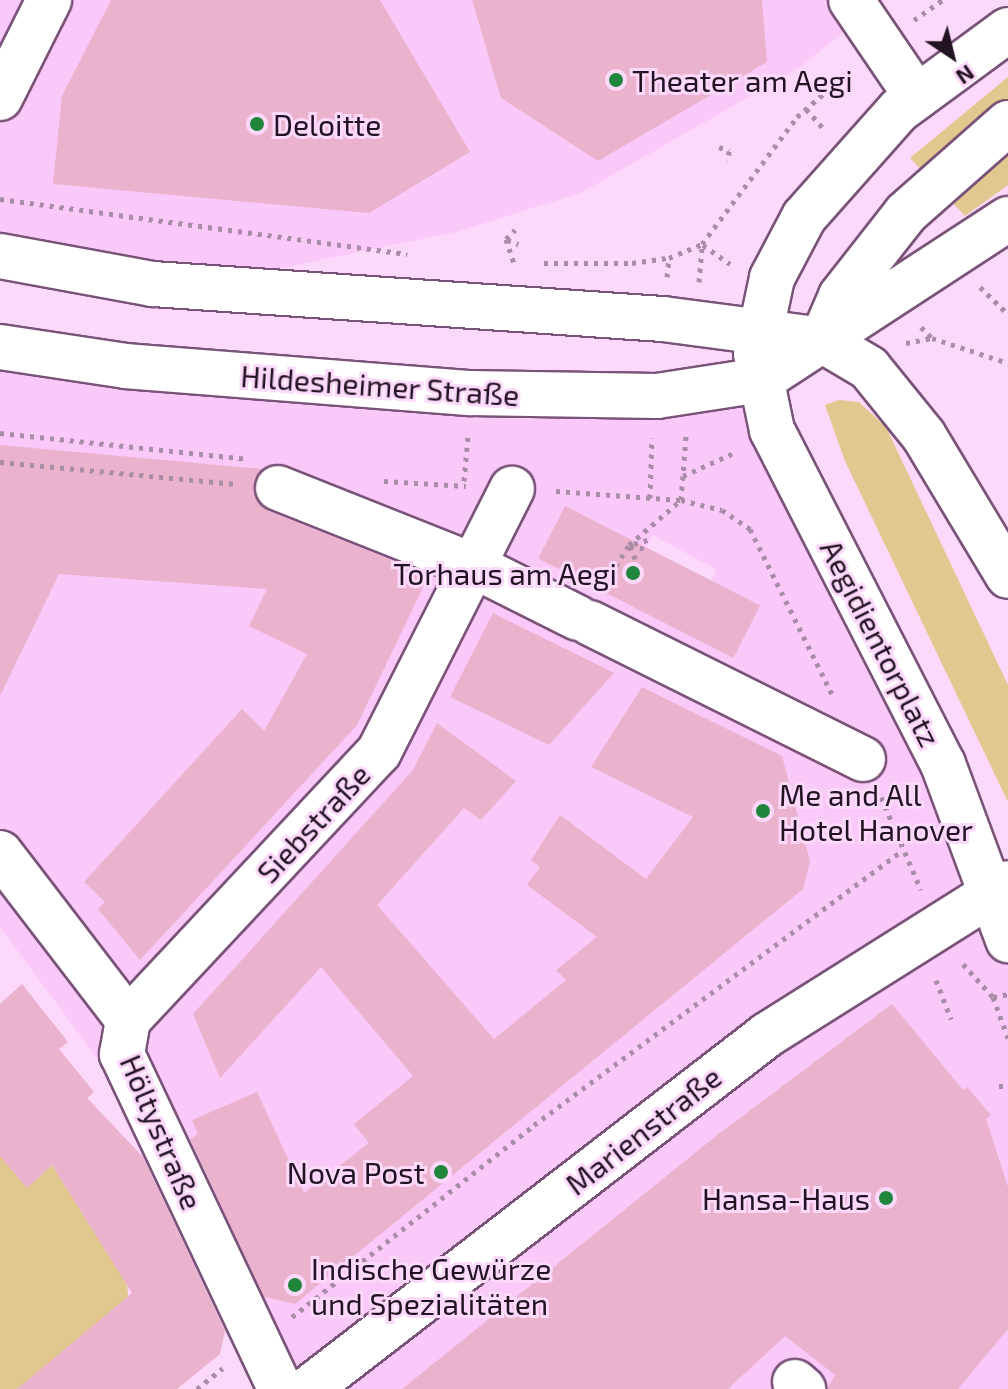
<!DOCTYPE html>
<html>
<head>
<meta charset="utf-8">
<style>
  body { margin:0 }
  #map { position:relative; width:1008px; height:1389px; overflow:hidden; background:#fcd8fa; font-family:"Exo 2",sans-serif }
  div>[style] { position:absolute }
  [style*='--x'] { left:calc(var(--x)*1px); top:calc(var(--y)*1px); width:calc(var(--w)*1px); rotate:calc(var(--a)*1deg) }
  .built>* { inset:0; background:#fbc9f9 }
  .green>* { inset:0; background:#e0c88f }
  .building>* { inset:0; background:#eab2cd; transform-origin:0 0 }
  .path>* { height:5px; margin-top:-2.5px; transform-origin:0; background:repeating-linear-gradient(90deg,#a98da8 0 4px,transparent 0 10px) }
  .roads { filter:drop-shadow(2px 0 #795378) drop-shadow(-2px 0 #795378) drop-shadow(0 2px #795378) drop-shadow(0 -2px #795378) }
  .minor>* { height:44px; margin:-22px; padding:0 22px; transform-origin:22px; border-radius:22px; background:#fff }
  .major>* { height:44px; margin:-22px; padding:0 22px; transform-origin:22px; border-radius:22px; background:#fff }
  .dots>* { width:22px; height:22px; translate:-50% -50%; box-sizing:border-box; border:4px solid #fcd8fa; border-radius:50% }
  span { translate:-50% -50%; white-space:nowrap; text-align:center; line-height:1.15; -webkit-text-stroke:6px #fcd8fa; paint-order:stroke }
  .poi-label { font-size:30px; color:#221322 }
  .left { translate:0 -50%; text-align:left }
  .right { translate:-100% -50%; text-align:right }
  .street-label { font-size:30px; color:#221322 }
  .north { position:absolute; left:912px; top:16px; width:80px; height:80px; -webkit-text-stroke:6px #fcd8fa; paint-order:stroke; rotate:145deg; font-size:22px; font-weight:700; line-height:32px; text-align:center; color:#221322 }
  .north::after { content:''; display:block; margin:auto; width:28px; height:36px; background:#221322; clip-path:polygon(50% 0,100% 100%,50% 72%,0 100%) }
</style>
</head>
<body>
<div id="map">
  <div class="built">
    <div style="clip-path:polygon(0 0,884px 0,796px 70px,581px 193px,456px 232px,199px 285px,0 256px)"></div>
    <div style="clip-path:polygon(evenodd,0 349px,759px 385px,1008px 946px,1008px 1389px,281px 1389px,107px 1072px,0 927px,0 349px,653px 535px,717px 570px,696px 607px,637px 563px,653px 535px)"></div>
  </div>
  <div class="green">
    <div style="clip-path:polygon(1008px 77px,1008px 185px,965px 216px,910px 158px)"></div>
    <div style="clip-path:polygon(839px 400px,859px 402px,886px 427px,1008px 685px,1008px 802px,845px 461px,825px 405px)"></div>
    <div style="clip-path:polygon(0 1156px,27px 1188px,52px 1165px,127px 1284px,130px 1316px,17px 1389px,0 1389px)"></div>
  </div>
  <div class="building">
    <div style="clip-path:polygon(111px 0,380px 0,470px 152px,369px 213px,53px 184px,62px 96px)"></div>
    <div style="clip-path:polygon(472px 0,762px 0,767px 62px,598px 161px,501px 98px)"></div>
    <div style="clip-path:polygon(0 445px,262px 469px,253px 492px,268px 511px,429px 575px,357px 725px,140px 960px,98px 909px,105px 902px,84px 882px,242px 709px,264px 731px,307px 654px,249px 626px,267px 589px,59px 574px,0 696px)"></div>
    <div style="left:565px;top:506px;width:219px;height:59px;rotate:27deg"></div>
    <div style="clip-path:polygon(493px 613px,614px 673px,549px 745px,450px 697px)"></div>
    <div style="clip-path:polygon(642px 687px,782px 756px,810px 861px,803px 889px,295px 1304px,264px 1297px,190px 1139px,198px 1134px,192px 1120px,257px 1092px,304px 1193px,369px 1143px,354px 1124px,413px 1076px,321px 967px,220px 1078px,193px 1014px,413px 770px,437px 723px,516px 781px,481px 820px,464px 808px,377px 905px,494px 1039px,566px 980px,556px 970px,597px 937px,527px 885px,540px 867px,531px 860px,560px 815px,646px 879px,693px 817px,591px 767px)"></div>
    <div style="clip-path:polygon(22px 984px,68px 1042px,59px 1049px,94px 1092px,87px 1098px,143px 1157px,225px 1331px,220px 1354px,177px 1389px,17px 1389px,132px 1293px,52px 1165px,27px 1188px,0 1156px,0 1004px)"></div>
    <div style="clip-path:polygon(892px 1004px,963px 1090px,967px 1087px,991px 1115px,986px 1119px,1008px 1187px,1008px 1329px,958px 1389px,827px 1389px,835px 1375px,785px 1336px,728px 1389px,402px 1389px,716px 1136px)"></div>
  </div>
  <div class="path">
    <div style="--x:914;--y:20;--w:35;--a:-35"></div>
    <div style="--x:806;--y:109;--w:27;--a:48"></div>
    <div style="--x:719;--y:147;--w:11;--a:22"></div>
    <div style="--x:729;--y:151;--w:10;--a:96"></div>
    <div style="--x:0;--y:199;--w:411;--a:7.7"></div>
    <div style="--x:506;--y:239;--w:25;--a:72"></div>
    <div style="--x:506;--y:239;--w:13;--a:-45"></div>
    <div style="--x:507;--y:240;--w:12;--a:20"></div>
    <div style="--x:703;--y:245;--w:33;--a:35"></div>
    <div style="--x:544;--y:263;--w:88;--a:0"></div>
    <div style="--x:632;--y:263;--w:37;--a:-8"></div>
    <div style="--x:669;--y:258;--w:36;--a:-23"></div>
    <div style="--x:702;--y:244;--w:159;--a:-53.2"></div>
    <div style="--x:797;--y:117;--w:67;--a:-41.3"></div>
    <div style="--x:667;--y:277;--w:19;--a:-84"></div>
    <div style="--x:699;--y:282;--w:38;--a:-85"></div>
    <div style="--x:980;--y:287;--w:39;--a:44"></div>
    <div style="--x:921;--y:327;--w:16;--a:45"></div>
    <div style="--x:932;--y:338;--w:80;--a:18.2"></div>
    <div style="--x:906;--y:343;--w:25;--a:-11"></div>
    <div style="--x:0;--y:433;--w:247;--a:6"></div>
    <div style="--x:0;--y:462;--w:237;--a:5.3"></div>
    <div style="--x:683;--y:476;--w:58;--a:-24.4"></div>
    <div style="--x:384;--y:481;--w:82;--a:3.5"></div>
    <div style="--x:464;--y:481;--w:46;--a:-85"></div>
    <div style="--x:556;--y:491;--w:125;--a:4.1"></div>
    <div style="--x:681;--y:500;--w:42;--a:13.7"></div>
    <div style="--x:722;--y:510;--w:34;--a:34"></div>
    <div style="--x:750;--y:529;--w:184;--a:63.6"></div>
    <div style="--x:650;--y:498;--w:60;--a:-88.1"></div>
    <div style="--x:634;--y:544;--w:17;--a:-17"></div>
    <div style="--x:630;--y:546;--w:18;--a:68"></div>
    <div style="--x:630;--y:546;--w:15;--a:11"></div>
    <div style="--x:605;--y:583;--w:45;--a:-57.7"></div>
    <div style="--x:629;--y:545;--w:69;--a:-40.9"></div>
    <div style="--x:681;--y:500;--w:64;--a:-85.5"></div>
    <div style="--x:881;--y:797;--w:101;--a:66.7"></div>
    <div style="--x:963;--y:964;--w:45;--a:47.7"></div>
    <div style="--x:993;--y:997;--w:44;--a:69.9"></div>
    <div style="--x:936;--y:980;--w:42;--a:69"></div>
    <div style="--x:993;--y:997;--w:15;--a:-11"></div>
    <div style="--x:999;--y:1086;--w:9;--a:0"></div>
    <div style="--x:292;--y:1317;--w:309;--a:-38.4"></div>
    <div style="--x:534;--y:1125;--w:458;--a:-36.7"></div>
    <div style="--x:197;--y:1389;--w:33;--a:-39"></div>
  </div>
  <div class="roads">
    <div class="minor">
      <div style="--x:851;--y:0;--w:117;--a:55.8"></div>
      <div style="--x:0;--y:98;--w:110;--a:-63.4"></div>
      <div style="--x:822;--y:340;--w:48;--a:-66.6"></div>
      <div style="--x:841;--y:296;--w:105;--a:-51.9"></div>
      <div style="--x:906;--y:213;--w:136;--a:-41.4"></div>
      <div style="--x:278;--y:488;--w:211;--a:21.7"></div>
      <div style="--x:474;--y:566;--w:116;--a:26.6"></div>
      <div style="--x:590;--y:623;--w:305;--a:26.5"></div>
      <div style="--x:0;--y:853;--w:210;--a:52.5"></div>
      <div style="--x:128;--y:1020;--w:35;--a:100"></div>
      <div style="--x:122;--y:1054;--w:370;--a:64.7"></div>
      <div style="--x:128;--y:1020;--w:367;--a:-46.9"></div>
      <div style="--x:379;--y:752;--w:295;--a:-63.2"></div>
      <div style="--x:795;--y:1382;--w:11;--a:41"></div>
    </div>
    <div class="major">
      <div style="--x:1008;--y:30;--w:135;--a:143.7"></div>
      <div style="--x:899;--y:110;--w:143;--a:131.6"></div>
      <div style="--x:804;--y:217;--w:69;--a:117.7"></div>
      <div style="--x:772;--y:278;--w:77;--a:102"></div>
      <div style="--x:756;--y:353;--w:79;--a:78.3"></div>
      <div style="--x:772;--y:430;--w:375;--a:62.9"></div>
      <div style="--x:943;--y:764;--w:188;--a:69.7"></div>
      <div style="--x:0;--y:256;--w:156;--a:10.4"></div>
      <div style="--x:153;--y:284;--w:511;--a:3.93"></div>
      <div style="--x:663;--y:319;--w:160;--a:7.5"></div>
      <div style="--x:822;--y:340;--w:55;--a:30.8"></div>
      <div style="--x:869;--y:368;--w:87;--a:51"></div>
      <div style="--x:924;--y:436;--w:163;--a:59"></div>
      <div style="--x:0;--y:347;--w:126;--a:8.6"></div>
      <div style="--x:125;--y:366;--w:347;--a:4.5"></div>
      <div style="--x:471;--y:393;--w:186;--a:0.9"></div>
      <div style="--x:657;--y:396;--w:105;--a:-8.7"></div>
      <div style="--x:761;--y:380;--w:295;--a:-33.1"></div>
      <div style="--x:308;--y:1389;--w:580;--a:-37.64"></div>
      <div style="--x:767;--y:1035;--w:285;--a:-32.2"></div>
    </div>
  </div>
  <div class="dots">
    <div style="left:616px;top:80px;background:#1f863b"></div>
    <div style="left:257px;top:124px;background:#1f863b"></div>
    <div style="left:633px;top:573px;background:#1f863b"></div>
    <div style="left:763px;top:811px;background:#1f863b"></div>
    <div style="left:441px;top:1172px;background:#1f863b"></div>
    <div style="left:886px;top:1198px;background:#1f863b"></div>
    <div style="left:295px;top:1285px;background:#1f863b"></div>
  </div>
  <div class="poi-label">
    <span class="left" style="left:632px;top:80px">Theater am Aegi</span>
    <span class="left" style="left:273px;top:124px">Deloitte</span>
    <span class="right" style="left:617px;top:573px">Torhaus am Aegi</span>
    <span class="left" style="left:779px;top:811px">Me and All<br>Hotel Hanover</span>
    <span class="right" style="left:425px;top:1172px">Nova Post</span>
    <span class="right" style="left:870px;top:1198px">Hansa-Haus</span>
    <span class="left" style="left:311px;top:1285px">Indische Gewürze<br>und Spezialitäten</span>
  </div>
  <div class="street-label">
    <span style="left:380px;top:385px;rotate:4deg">Hildesheimer Straße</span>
    <span style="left:881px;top:643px;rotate:63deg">Aegidientorplatz</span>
    <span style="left:313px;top:823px;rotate:-47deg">Siebstraße</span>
    <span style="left:643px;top:1130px;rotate:-38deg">Marienstraße</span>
    <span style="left:162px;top:1132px;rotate:67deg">Höltystraße</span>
  </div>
  <div class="north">N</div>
</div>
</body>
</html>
